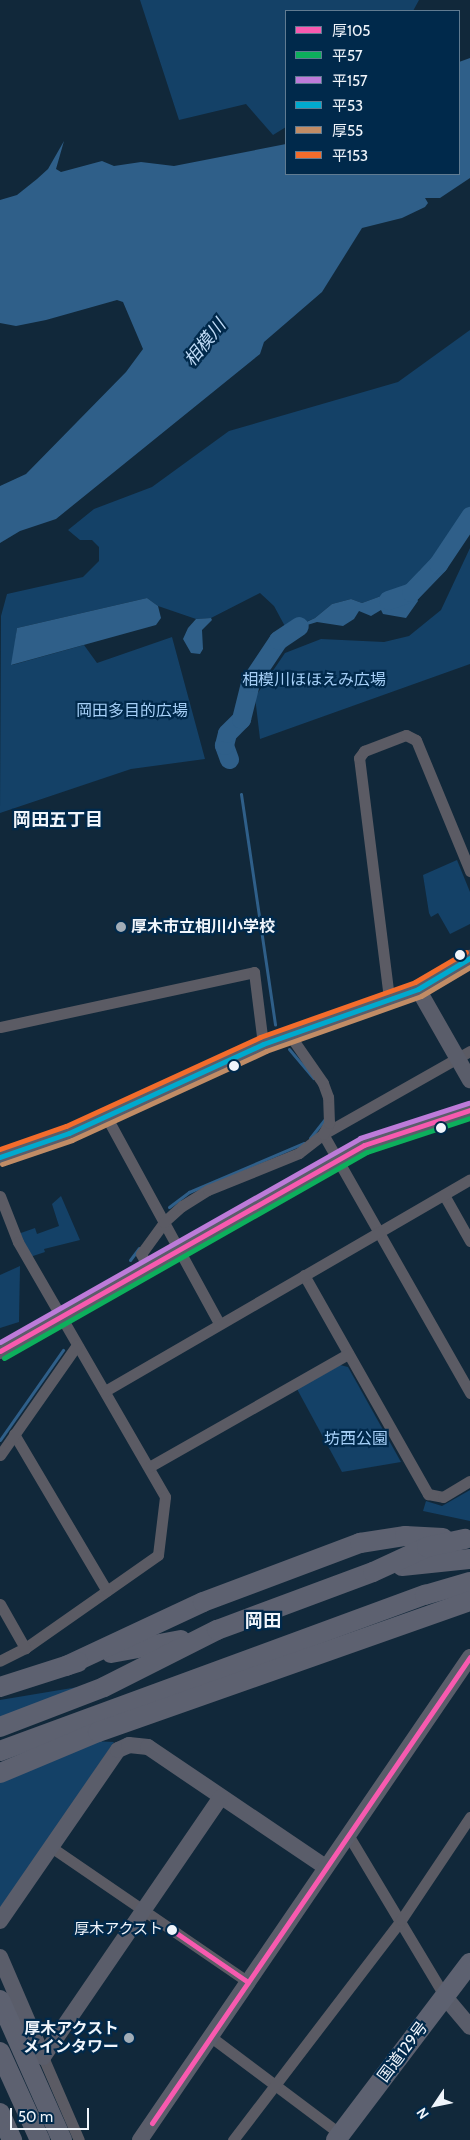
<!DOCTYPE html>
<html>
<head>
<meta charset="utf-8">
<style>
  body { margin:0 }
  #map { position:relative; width:470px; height:2140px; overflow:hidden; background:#11283a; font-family:Cabin,"Noto Sans JP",sans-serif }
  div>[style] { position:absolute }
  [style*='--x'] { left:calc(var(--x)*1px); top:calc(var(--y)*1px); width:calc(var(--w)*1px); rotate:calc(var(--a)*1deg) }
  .green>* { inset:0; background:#144167 }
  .water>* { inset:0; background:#2f5f89 }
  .stream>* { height:3px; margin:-1.5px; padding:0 1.5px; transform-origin:1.5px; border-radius:1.5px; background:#2f5f89 }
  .river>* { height:19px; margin:-9.5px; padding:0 9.5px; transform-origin:9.5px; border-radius:9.5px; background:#2f5f89 }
  .street>* { height:11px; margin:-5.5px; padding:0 5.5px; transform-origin:5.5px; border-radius:5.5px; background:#5b5b64 }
  .secondary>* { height:16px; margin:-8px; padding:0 8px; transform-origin:8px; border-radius:8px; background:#5a5d6a }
  .highway>* { height:20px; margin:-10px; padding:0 10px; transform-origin:10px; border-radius:10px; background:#5d6170 }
  .bus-1>* { height:5px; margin:-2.5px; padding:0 2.5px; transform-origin:2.5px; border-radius:2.5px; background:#f75aaf }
  .bus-2>* { height:5px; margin:-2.5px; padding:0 2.5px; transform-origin:2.5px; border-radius:2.5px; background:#0daf5c }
  .bus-3>* { height:5px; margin:-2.5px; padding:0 2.5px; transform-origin:2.5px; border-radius:2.5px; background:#bd7bd9 }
  .bus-4>* { height:5px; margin:-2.5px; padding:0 2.5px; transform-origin:2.5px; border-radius:2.5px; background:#00a9ce }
  .bus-5>* { height:5px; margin:-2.5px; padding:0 2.5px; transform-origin:2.5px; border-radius:2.5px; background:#c18c65 }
  .bus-6>* { height:5px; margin:-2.5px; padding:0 2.5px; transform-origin:2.5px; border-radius:2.5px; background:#f36c2b }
  .dots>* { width:14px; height:14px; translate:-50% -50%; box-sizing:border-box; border:2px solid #00294b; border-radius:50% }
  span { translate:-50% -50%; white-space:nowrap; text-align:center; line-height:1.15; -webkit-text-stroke:4.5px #00294b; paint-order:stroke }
  .bus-label { font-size:15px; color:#f0f5fb }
  .right { translate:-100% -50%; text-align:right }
  .park-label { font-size:16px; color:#a5cff7 }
  .poi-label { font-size:16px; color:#f0f5fb; font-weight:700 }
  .left { translate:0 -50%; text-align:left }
  .street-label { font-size:16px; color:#f0f5fb }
  .water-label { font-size:18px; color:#bfdbf6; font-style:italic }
  .neighbourhood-label { font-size:18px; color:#f0f5fb; font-weight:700 }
  .legend { position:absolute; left:285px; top:10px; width:175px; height:165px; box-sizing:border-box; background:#00294b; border:1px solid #607b91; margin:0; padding:6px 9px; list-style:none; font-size:15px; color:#f0f5fb }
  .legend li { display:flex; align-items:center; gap:10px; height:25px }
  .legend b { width:25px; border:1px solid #607b91 }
  .north { position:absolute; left:410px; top:2080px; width:50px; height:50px; -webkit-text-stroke:4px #00294b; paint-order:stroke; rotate:236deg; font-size:14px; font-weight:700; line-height:20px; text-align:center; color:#f0f5fb }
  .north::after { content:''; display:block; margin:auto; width:18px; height:22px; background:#f0f5fb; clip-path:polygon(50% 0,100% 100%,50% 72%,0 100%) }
  .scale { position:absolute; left:10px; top:2108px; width:79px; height:22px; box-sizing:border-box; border:2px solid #f0f5fb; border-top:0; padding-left:6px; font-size:15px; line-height:18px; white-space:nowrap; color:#f0f5fb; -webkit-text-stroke:4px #00294b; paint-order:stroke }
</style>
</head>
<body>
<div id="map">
  <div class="green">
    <div style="clip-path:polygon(140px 0,419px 0,413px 11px,286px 11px,286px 127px,273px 135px,246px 104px,179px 120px)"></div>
    <div style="clip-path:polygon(470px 330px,470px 527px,446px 562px,433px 560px,420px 570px,407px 591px,392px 592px,362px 603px,351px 599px,332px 604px,315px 618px,287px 630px,274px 606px,260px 593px,211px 618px,196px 619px,158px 606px,147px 598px,17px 628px,12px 665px,84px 645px,97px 663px,172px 637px,205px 759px,131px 769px,0 813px,1px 616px,7px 594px,83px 577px,99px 561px,99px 547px,92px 540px,80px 540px,68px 530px,94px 509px,152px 487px,229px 431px,398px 382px)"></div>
    <div style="clip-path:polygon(470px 548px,470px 664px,260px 739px,255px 697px,285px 653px,321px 639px,384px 642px,409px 636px,441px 610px)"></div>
    <div style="clip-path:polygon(457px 860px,470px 892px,470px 924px,450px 934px,438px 913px,431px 917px,429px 913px,423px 875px)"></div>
    <div style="clip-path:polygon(61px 1196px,80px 1240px,44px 1249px,45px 1252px,30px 1257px,18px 1234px,35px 1228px,37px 1234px,59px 1226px,52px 1204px)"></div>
    <div style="clip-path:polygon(20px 1266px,19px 1322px,0 1328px,0 1275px)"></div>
    <div style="clip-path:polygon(340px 1365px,348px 1367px,401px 1462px,342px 1472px,297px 1389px)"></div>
    <div style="clip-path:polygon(470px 1490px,470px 1521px,423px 1511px,426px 1501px,442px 1506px)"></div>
    <div style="clip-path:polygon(84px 1686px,0 1722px,0 1700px)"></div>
    <div style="clip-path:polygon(92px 1741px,114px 1742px,0 1911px,0 1779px)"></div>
  </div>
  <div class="water">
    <div style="clip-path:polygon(470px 58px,470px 178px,440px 198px,425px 198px,428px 203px,425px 207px,402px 218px,362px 228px,322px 292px,264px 342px,260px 354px,56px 519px,20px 531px,0 543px,0 486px,26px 474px,126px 372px,143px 349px,123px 302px,117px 300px,46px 320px,16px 326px,0 323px,0 200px,17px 195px,37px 179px,48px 169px,64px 141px,56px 169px,61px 172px,102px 161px,114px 166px,141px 162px,174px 166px,286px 144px,286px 174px,459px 174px,459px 62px)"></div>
    <div style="clip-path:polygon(407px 591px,414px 593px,418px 601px,406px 618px,383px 614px,381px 610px,371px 616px,359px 611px,354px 619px,343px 626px,317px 622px,291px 630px,282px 642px,278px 640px,283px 633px,315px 618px,332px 604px,351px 599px,362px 603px,392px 592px)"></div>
    <div style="clip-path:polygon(147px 598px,158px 606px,161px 618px,156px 625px,11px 665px,17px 628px)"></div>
    <div style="clip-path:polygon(211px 618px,212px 620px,202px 630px,203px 649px,200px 654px,191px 653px,183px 639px,188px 628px,196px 619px)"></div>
  </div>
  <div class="stream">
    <div style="--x:241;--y:794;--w:233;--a:81.6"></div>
    <div style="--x:289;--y:1049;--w:38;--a:50"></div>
    <div style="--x:310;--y:1138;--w:24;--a:-52"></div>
    <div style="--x:169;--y:1207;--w:25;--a:-37"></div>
    <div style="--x:189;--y:1192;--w:125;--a:-23.1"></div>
    <div style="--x:130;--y:1260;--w:15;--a:-53"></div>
    <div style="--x:0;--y:1440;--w:110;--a:-55"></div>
  </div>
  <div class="river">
    <div style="--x:388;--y:600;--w:24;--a:-19"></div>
    <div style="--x:411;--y:592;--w:39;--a:-46"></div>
    <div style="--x:438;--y:564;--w:58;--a:-56.3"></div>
    <div style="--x:229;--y:759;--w:15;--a:-110"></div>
    <div style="--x:224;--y:745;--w:12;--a:-76"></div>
    <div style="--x:227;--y:733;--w:20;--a:-45"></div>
    <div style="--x:241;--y:719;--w:38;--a:-76"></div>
    <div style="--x:250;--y:682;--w:50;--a:-56.3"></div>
    <div style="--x:278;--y:640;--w:25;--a:-34"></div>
  </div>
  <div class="street">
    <div style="--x:391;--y:999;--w:9;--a:-108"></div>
    <div style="--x:388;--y:990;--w:234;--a:-97.1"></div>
    <div style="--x:359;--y:758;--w:9;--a:-54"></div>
    <div style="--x:364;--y:751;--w:45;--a:-20.9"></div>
    <div style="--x:406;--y:735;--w:11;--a:27"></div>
    <div style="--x:416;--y:740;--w:142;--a:67.6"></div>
    <div style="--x:0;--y:1027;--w:260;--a:-12.2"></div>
    <div style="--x:254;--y:972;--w:73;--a:82.9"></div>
    <div style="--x:470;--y:1051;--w:169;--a:150.5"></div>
    <div style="--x:323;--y:1134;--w:298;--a:60.4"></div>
    <div style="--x:106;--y:1116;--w:236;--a:61.4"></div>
    <div style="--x:444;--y:1195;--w:53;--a:60.5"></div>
    <div style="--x:0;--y:1196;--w:49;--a:68.6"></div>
    <div style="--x:18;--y:1242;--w:294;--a:60"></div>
    <div style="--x:165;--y:1497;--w:58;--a:96.9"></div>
    <div style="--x:158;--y:1555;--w:162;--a:145"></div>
    <div style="--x:25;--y:1648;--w:28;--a:153"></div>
    <div style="--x:148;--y:1267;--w:15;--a:-118"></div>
    <div style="--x:141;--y:1254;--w:39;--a:-54"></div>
    <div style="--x:164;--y:1222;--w:24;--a:-42"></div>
    <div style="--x:182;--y:1206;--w:31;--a:-32"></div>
    <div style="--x:208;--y:1190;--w:98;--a:-22.1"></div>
    <div style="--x:299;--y:1153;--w:31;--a:-38"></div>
    <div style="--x:323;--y:1134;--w:13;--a:-61"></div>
    <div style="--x:329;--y:1123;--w:26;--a:-92"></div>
    <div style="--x:328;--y:1097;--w:15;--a:-110"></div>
    <div style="--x:323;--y:1083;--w:60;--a:-124.8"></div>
    <div style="--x:304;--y:1275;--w:252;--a:60.5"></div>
    <div style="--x:428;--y:1494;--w:15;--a:11"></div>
    <div style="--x:443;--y:1497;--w:31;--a:-31"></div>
    <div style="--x:105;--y:1391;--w:422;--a:-30.1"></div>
    <div style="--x:14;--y:1434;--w:182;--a:59.4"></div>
    <div style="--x:0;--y:1455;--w:134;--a:-55"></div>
    <div style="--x:149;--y:1467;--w:229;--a:-29.6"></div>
    <div style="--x:0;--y:1604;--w:51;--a:60.4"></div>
    <div style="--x:347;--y:1833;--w:191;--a:59.1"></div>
    <div style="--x:51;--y:1847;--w:239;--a:34.4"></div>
    <div style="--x:211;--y:2037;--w:161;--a:36.9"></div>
    <div style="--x:43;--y:2057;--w:90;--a:66.6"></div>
    <div style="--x:233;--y:2140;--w:277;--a:-52.6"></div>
    <div style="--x:401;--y:1920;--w:124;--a:-56.2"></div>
  </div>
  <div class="secondary">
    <div style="--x:418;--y:989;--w:105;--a:60.3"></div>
    <div style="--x:0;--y:1157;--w:73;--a:-19.2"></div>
    <div style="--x:69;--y:1133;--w:213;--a:-24.6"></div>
    <div style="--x:263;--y:1044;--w:164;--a:-19.5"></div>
    <div style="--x:418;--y:989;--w:61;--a:-30.8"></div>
    <div style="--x:0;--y:1351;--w:418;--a:-29.5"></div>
    <div style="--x:364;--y:1145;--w:112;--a:-18.3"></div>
    <div style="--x:0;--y:1921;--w:208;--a:-55.4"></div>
    <div style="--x:118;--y:1750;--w:12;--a:-24"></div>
    <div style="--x:129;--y:1745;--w:19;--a:6"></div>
    <div style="--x:148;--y:1747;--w:214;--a:34.1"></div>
    <div style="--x:0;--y:1957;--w:109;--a:66.7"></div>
    <div style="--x:445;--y:1997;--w:39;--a:50"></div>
    <div style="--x:43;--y:2057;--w:315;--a:-55.6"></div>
    <div style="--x:140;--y:2140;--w:585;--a:-55.66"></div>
  </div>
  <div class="highway">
    <div style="--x:402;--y:1566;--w:68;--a:-5.9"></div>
    <div style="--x:111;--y:1653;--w:71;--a:-10.5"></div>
    <div style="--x:66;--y:1666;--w:151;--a:-25"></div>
    <div style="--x:203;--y:1602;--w:168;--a:-20.6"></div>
    <div style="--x:360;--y:1543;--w:46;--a:-8.8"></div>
    <div style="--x:405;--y:1536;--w:38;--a:3"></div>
    <div style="--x:0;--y:1687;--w:82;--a:-17.8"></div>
    <div style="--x:0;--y:1727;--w:111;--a:-21"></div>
    <div style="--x:104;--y:1687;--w:127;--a:-26.8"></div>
    <div style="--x:217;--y:1630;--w:166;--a:-20.4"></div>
    <div style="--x:373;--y:1572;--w:60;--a:-24.8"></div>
    <div style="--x:427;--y:1547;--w:39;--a:-12"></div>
    <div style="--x:0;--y:1751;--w:453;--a:-20.2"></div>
    <div style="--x:425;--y:1595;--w:47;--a:-16.1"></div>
    <div style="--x:0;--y:1773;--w:106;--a:-22.7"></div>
    <div style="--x:98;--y:1732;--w:394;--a:-19.4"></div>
    <div style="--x:0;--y:2000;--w:153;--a:66.1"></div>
    <div style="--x:0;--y:2052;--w:97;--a:65.6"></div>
    <div style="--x:0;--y:2113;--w:30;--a:66"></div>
    <div style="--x:336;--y:2140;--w:222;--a:-52.9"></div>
  </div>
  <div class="bus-1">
    <div style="--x:0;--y:1351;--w:418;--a:-29.5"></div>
    <div style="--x:364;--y:1145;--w:112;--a:-18.3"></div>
    <div style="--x:172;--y:1930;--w:92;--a:34.4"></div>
    <div style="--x:152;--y:2123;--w:564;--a:-55.69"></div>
  </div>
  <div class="bus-2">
    <div style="--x:4;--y:1358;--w:417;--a:-29.6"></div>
    <div style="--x:367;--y:1152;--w:108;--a:-18.3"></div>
  </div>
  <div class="bus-3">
    <div style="--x:0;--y:1342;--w:414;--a:-29.5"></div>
    <div style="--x:360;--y:1138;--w:114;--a:-18"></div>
  </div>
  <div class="bus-4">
    <div style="--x:0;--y:1157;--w:73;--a:-19.2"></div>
    <div style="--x:69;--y:1133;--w:213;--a:-24.6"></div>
    <div style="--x:263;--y:1044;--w:164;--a:-19.5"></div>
    <div style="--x:418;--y:989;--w:61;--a:-30.8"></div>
  </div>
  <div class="bus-5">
    <div style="--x:2;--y:1164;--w:74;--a:-18.9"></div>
    <div style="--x:72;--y:1140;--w:213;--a:-24.6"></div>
    <div style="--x:266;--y:1051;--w:164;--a:-19.5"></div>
    <div style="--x:421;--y:996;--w:57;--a:-30.6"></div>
  </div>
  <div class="bus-6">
    <div style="--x:0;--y:1149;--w:70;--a:-19.2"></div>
    <div style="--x:66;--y:1126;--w:213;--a:-24.6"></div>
    <div style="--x:260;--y:1037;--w:164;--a:-19.5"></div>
    <div style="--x:415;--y:982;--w:59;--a:-30.5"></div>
  </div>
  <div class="dots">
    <div style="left:121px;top:927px;background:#a2adb7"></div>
    <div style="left:460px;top:955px;background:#f0f5fb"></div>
    <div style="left:234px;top:1066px;background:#f0f5fb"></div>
    <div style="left:441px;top:1128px;background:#f0f5fb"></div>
    <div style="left:172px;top:1930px;background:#f0f5fb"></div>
    <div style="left:129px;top:2038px;background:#a2adb7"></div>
  </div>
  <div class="bus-label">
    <span class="right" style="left:163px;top:1930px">厚木アクスト</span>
  </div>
  <div class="park-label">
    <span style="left:314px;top:680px">相模川ほほえみ広場</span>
    <span style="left:132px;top:711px">岡田多目的広場</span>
    <span style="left:356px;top:1439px">坊西公園</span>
  </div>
  <div class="poi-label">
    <span class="left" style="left:131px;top:927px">厚木市立相川小学校</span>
    <span class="right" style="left:119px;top:2038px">厚木アクスト<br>メインタワー</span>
  </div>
  <div class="street-label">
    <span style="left:403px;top:2052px;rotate:-53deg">国道129号</span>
  </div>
  <div class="water-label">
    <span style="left:205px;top:343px;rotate:-51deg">相模川</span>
  </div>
  <div class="neighbourhood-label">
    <span style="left:58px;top:820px">岡田五丁目</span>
    <span style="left:263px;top:1621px">岡田</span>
  </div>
  <ul class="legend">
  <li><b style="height:6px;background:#f75aaf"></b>厚105</li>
  <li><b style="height:6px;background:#0daf5c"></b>平57</li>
  <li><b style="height:6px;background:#bd7bd9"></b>平157</li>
  <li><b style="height:6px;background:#00a9ce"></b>平53</li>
  <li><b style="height:6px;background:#c18c65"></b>厚55</li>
  <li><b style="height:6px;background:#f36c2b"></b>平153</li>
  </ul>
  <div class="north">N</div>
  <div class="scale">50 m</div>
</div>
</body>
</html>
